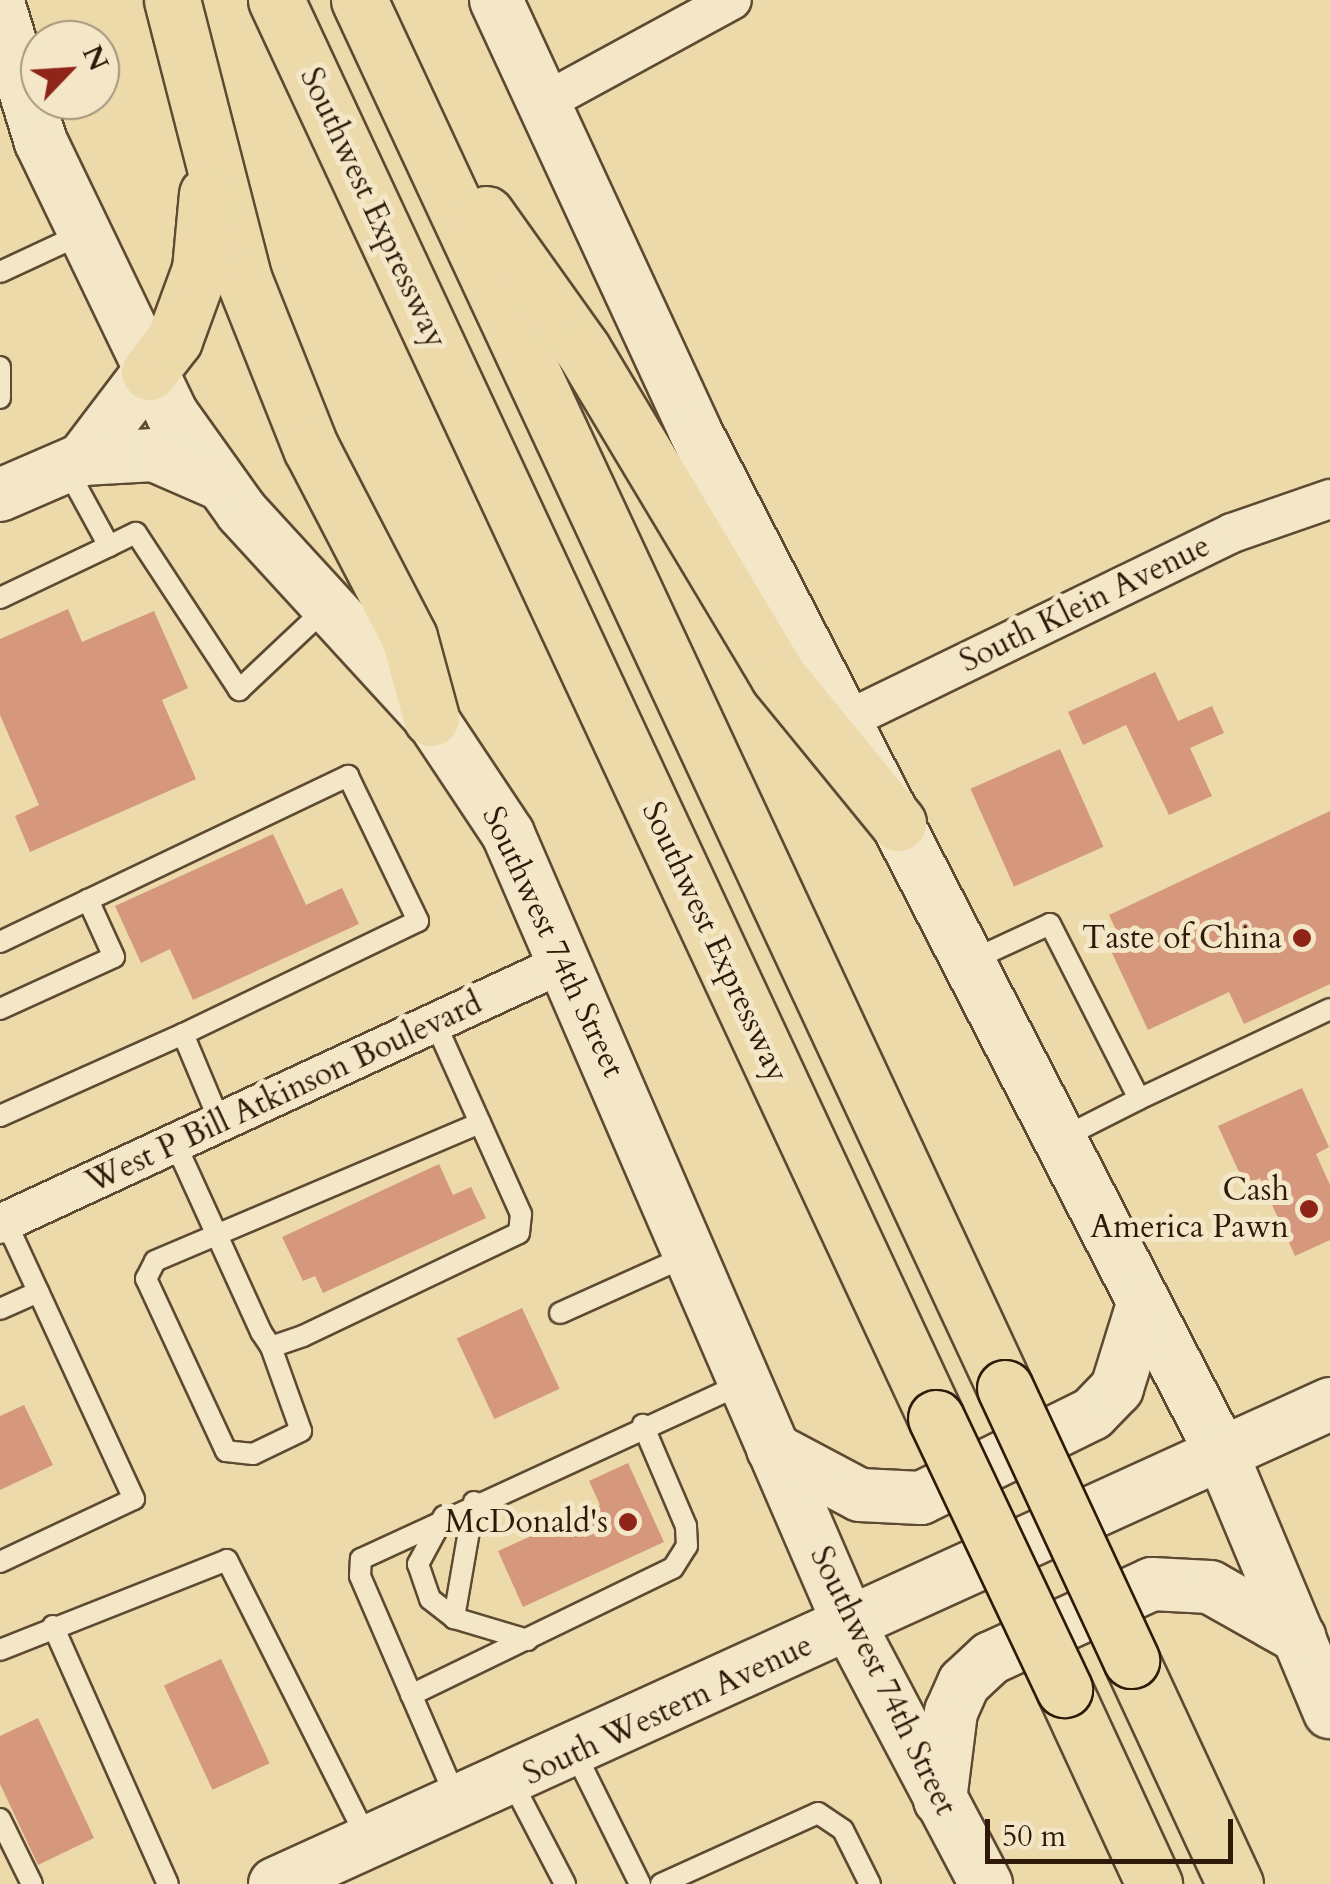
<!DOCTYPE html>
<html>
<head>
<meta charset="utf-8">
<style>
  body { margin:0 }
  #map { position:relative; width:1330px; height:1884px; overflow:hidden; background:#ecdaab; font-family:Cardo,serif }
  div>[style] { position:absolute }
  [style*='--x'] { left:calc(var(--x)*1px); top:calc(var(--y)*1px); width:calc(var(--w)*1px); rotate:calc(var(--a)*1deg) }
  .building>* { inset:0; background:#d5987d; transform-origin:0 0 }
  .roads { filter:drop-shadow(2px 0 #5e4a32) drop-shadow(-2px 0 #5e4a32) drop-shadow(0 2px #5e4a32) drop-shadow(0 -2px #5e4a32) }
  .lane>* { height:20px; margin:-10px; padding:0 10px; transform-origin:10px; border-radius:10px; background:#f3e7c8 }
  .street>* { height:38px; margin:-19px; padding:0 19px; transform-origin:19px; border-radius:19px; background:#f3e7c8 }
  .secondary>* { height:52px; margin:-26px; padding:0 26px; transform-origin:26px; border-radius:26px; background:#f3e7c8 }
  .highway>* { height:55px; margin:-27.5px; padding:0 27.5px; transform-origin:27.5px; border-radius:27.5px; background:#ecdaab }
  .bridges { filter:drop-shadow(2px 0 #2f1a0a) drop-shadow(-2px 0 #2f1a0a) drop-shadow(0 2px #2f1a0a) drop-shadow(0 -2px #2f1a0a) }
  .highway-bridge>* { height:55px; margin:-27.5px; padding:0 27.5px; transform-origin:27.5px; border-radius:27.5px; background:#ecdaab }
  .dots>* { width:28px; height:28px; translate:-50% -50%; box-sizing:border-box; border:5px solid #f3e7c8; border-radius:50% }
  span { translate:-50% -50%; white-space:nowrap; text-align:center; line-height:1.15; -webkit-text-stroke:10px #f3e7c8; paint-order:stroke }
  .street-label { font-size:32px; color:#2f1a0a }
  .poi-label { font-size:32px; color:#2f1a0a }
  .right { translate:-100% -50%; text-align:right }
  .north { position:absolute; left:20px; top:20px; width:100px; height:100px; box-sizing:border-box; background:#f3e7c8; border:2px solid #a5957c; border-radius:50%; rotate:65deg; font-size:28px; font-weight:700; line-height:40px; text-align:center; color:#2f1a0a }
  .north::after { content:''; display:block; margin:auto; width:35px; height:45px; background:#8f2418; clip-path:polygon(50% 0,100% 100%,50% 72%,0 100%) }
  .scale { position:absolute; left:985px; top:1819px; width:248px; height:45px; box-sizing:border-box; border:5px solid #2f1a0a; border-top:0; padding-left:12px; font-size:30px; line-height:35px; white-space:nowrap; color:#2f1a0a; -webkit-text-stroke:8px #f3e7c8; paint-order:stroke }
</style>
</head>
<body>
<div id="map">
  <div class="building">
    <div style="clip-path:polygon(68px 609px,82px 642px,154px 611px,188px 688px,162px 700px,196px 779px,30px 852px,15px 816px,39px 805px,0 715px,0 639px)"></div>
    <div style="clip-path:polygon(1155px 672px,1178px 721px,1212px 706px,1224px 733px,1190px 748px,1212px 796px,1169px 815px,1126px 725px,1083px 745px,1068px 712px)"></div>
    <div style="left:1060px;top:749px;width:107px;height:98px;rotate:66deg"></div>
    <div style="clip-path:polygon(1330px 811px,1330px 984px,1244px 1024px,1229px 992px,1148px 1030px,1106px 940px,1118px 934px,1109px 915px)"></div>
    <div style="clip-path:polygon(273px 834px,306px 905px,342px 888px,359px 924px,193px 1000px,170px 949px,141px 963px,115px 906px)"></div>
    <div style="clip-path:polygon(1302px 1088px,1329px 1147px,1316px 1154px,1330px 1185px,1330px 1240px,1295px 1256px,1260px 1178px,1245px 1185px,1218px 1126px)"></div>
    <div style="clip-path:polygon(439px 1164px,453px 1195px,471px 1187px,486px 1218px,323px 1293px,315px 1276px,303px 1281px,282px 1237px)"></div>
    <div style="left:522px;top:1308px;width:89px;height:72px;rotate:65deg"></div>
    <div style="clip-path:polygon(24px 1405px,53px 1465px,0 1490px,0 1416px)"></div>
    <div style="clip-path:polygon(628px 1463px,664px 1542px,523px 1607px,498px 1551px,600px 1505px,589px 1481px)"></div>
    <div style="left:221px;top:1659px;width:115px;height:63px;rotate:65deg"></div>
    <div style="clip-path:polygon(38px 1718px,94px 1838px,38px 1865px,0 1784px,0 1736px)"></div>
  </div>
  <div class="roads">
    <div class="lane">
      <div style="--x:0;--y:272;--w:90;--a:-24.9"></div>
      <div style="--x:0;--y:367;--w:31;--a:90"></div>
      <div style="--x:109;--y:546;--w:30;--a:-26"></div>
      <div style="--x:136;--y:533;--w:188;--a:56.7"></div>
      <div style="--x:239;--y:690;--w:120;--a:-43.3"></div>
      <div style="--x:0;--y:598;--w:121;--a:-25.5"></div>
      <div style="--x:109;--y:546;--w:88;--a:-118.6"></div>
      <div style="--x:0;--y:942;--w:386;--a:-25.5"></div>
      <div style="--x:348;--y:776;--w:161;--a:64.2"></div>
      <div style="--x:418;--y:921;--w:261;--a:154.3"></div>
      <div style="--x:183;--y:1034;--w:95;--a:67.2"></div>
      <div style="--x:970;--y:961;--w:88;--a:-24.8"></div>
      <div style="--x:1050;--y:924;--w:196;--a:63"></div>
      <div style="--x:1139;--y:1099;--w:86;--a:153.1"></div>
      <div style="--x:0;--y:1009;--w:125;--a:-24.5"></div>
      <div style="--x:114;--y:957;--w:63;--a:-114.5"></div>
      <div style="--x:1139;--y:1099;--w:211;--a:-25.2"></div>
      <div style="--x:0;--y:1116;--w:201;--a:-24.1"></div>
      <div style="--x:175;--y:1143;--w:208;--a:65.5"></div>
      <div style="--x:261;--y:1332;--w:18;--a:56"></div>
      <div style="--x:271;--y:1347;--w:34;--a:-19"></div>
      <div style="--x:303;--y:1336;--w:239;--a:-25.5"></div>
      <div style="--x:519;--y:1233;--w:19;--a:-84"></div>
      <div style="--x:521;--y:1214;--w:209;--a:-114.2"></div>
      <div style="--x:0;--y:1309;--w:42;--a:-24.1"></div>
      <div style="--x:560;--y:1313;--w:141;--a:-24.2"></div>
      <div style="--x:271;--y:1347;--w:89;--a:70.3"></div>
      <div style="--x:301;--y:1431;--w:53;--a:154.4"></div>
      <div style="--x:253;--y:1454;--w:27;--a:-174"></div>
      <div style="--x:226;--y:1451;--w:190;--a:-114.9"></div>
      <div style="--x:146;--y:1279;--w:20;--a:-63"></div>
      <div style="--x:155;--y:1261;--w:353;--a:-23"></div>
      <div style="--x:474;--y:1502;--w:118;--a:99.8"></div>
      <div style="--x:454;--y:1618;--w:77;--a:16.6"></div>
      <div style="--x:444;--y:1516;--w:55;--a:118.4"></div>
      <div style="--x:418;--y:1564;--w:37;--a:71"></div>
      <div style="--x:430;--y:1599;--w:31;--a:38"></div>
      <div style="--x:0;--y:1562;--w:148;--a:-25.2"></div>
      <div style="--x:134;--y:1499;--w:305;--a:-114.8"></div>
      <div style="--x:53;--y:1626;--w:282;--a:66"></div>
      <div style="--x:0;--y:1650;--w:244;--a:-21.6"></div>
      <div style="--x:227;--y:1560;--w:316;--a:63.3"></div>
      <div style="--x:411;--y:1695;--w:291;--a:-25.9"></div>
      <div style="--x:673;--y:1568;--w:26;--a:-58"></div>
      <div style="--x:687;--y:1546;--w:20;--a:-93"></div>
      <div style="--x:686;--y:1526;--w:110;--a:-113.1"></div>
      <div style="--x:575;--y:1753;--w:146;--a:63.6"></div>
      <div style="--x:512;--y:1782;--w:115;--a:62.5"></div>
      <div style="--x:456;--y:1798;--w:242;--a:-113.4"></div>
      <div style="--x:360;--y:1576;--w:17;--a:-87"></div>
      <div style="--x:361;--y:1559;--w:421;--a:-24.7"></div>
      <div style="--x:0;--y:1819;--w:72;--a:63.8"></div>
      <div style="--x:661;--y:1884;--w:172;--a:-24.3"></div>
      <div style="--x:818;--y:1813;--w:30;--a:34"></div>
      <div style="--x:843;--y:1830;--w:60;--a:63.4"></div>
    </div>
    <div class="street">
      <div style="--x:543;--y:103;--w:215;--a:-28.6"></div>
      <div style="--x:845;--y:721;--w:430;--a:-25.9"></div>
      <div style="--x:1232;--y:533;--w:104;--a:-19.1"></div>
      <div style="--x:0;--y:1224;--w:626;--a:-24.85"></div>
    </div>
    <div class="secondary">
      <div style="--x:496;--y:0;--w:475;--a:65.2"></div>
      <div style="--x:695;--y:431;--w:1149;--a:62.74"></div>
      <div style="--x:1221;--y:1452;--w:282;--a:67.3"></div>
      <div style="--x:0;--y:9;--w:139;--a:72.9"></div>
      <div style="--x:41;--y:142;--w:302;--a:64.3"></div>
      <div style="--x:172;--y:414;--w:120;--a:54.5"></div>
      <div style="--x:242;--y:512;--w:280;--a:47.5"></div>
      <div style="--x:431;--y:718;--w:139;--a:56.4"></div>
      <div style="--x:508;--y:834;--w:863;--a:66.64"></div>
      <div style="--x:850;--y:1626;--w:292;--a:62.2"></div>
      <div style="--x:83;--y:459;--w:109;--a:-52.8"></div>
      <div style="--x:0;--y:495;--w:90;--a:-23.4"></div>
      <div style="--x:83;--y:459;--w:71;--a:-3.2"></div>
      <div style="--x:154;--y:455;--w:70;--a:23.6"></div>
      <div style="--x:773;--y:1449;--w:98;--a:27.9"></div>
      <div style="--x:860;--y:1495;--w:61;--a:2.8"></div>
      <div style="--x:921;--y:1498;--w:191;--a:-26.2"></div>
      <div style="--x:1092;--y:1414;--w:36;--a:-46"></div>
      <div style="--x:1117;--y:1388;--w:88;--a:-72.8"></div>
      <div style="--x:940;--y:1800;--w:89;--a:-82.9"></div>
      <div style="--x:951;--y:1712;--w:32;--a:-66"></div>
      <div style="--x:964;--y:1683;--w:37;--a:-43"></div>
      <div style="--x:991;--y:1658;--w:177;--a:-24.7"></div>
      <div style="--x:1152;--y:1584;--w:58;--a:3"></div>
      <div style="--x:1210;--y:1587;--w:103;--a:29.5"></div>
      <div style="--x:275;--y:1884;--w:1159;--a:-24.46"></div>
    </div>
    <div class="highway">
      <div style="--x:172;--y:0;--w:289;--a:75.6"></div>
      <div style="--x:244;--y:280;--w:181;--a:68.3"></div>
      <div style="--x:311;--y:448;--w:213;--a:62.6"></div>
      <div style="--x:409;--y:637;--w:84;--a:74.8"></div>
      <div style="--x:276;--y:0;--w:1564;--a:65.04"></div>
      <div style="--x:359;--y:0;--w:1531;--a:65.04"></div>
      <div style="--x:486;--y:214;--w:167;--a:54.5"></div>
      <div style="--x:583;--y:350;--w:380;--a:59.1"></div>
      <div style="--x:778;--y:676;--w:190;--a:50.8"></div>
      <div style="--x:149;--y:372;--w:41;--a:-52"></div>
      <div style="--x:174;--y:340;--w:76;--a:-69.9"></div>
      <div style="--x:200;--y:269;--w:75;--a:-84.7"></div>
      <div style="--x:1131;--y:1660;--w:247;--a:65.1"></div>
      <div style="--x:1064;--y:1689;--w:215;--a:65.2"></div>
    </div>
  </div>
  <div class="bridges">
    <div class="highway-bridge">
      <div style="--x:1005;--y:1388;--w:300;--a:65.1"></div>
      <div style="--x:936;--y:1418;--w:300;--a:64.7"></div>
    </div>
  </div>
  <div class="dots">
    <div style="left:1302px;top:938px;background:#8f2418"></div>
    <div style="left:1309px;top:1209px;background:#8f2418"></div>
    <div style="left:628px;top:1522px;background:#8f2418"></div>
  </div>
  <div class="street-label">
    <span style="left:373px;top:208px;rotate:65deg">Southwest Expressway</span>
    <span style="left:1085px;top:604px;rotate:-26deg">South Klein Avenue</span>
    <span style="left:553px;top:942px;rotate:65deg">Southwest 74th Street</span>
    <span style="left:715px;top:942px;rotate:65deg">Southwest Expressway</span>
    <span style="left:284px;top:1093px;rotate:-25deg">West P Bill Atkinson Boulevard</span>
    <span style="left:883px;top:1681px;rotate:64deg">Southwest 74th Street</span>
    <span style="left:668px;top:1710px;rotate:-25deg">South Western Avenue</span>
  </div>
  <div class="poi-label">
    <span class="right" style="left:1282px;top:938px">Taste of China</span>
    <span class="right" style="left:1289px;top:1209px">Cash<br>America Pawn</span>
    <span class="right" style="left:608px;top:1522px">McDonald's</span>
  </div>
  <div class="north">N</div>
  <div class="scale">50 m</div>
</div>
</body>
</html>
